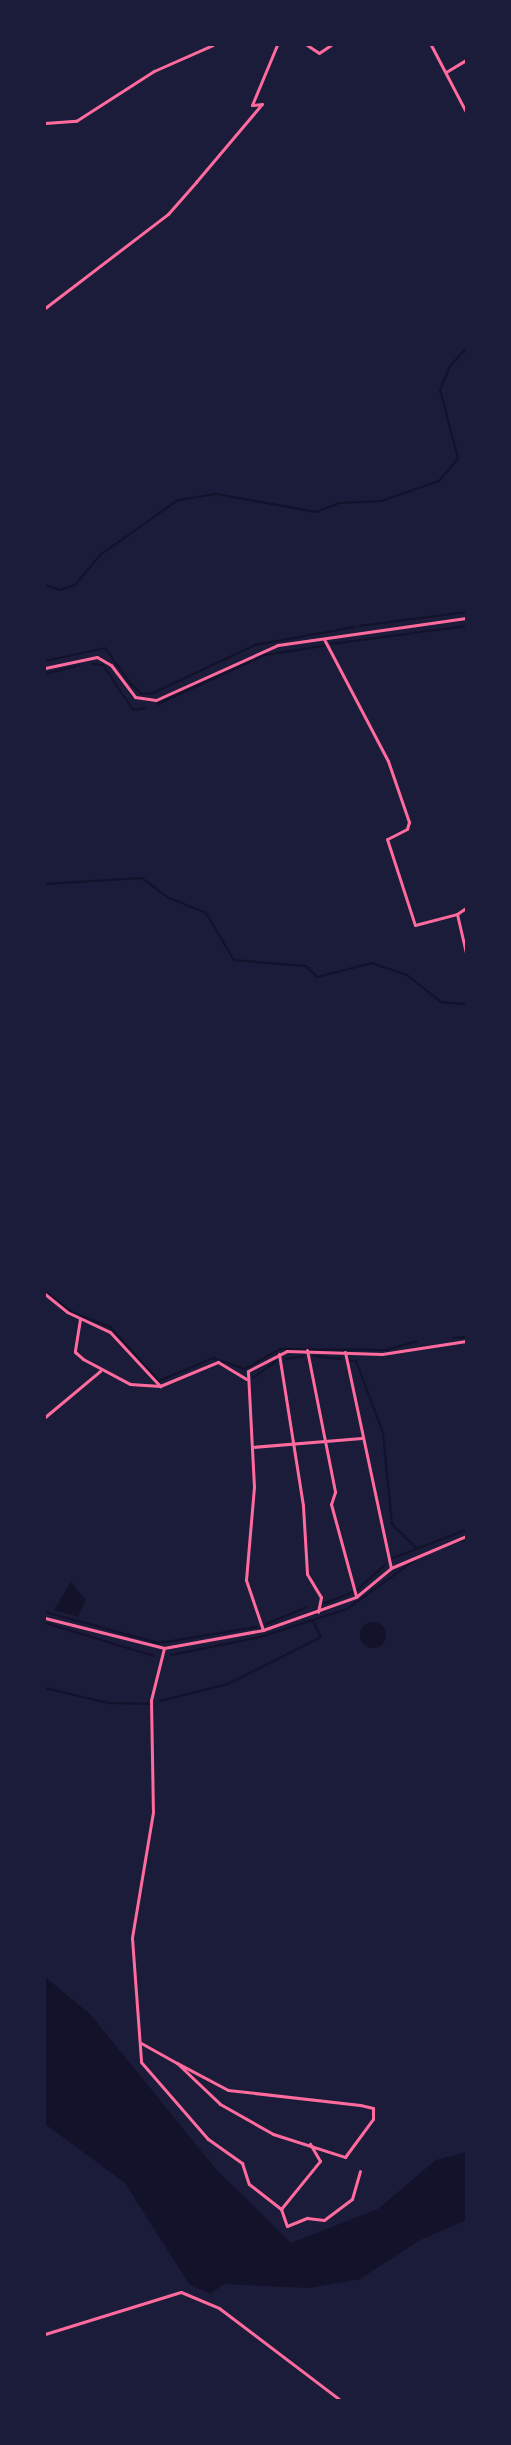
<!DOCTYPE html>
<html>
<head>
<meta charset="utf-8">
<style>
  body { margin:0 }
  #map { position:relative; width:511px; height:2445px; overflow:hidden; background:#1b1b3a; font-family:"IBM Plex Sans",sans-serif }
  div>[style] { position:absolute }
  [style*='--x'] { left:calc(var(--x)*1px); top:calc(var(--y)*1px); width:calc(var(--w)*1px); rotate:calc(var(--a)*1deg) }
  .water>* { inset:0; background:#12122b }
  .round { border-radius:50% }
  .stream>* { height:2px; margin:-1px; padding:0 1px; transform-origin:1px; border-radius:1px; background:#12122b }
  .minor>* { height:3px; margin:-1.5px; padding:0 1.5px; transform-origin:1.5px; border-radius:1.5px; background:#ff6b9d }
  span { translate:-50% -50%; white-space:nowrap; text-align:center; line-height:1.15; -webkit-text-stroke:4.5px #1b1b3a; paint-order:stroke }
  .frame { position:absolute; inset:0; border:46px solid #1b1b3a; pointer-events:none }
</style>
</head>
<body>
<div id="map">
  <div class="water">
    <div style="clip-path:polygon(71px 1582px,86px 1600px,78px 1617px,54px 1610px)"></div>
    <div class="round" style="left:360px;top:1622px;width:26px;height:26px"></div>
    <div style="clip-path:polygon(45px 1977px,90px 2014px,215px 2168px,291px 2243px,378px 2209px,436px 2160px,466px 2152px,466px 2220px,420px 2240px,360px 2279px,309px 2288px,224px 2284px,210px 2294px,189px 2284px,125px 2183px,45px 2124px)"></div>
  </div>
  <div class="stream">
    <div style="--x:45;--y:585;--w:16;--a:18"></div>
    <div style="--x:60;--y:590;--w:16;--a:-18"></div>
    <div style="--x:75;--y:585;--w:39;--a:-50"></div>
    <div style="--x:100;--y:555;--w:95;--a:-35.2"></div>
    <div style="--x:178;--y:500;--w:38;--a:-9"></div>
    <div style="--x:216;--y:494;--w:102;--a:10.2"></div>
    <div style="--x:316;--y:512;--w:25;--a:-21"></div>
    <div style="--x:339;--y:503;--w:42;--a:-2.7"></div>
    <div style="--x:381;--y:501;--w:61;--a:-19"></div>
    <div style="--x:439;--y:481;--w:30;--a:-50"></div>
    <div style="--x:458;--y:458;--w:70;--a:-104.8"></div>
    <div style="--x:440;--y:390;--w:26;--a:-67"></div>
    <div style="--x:450;--y:366;--w:23;--a:-47"></div>
    <div style="--x:360;--y:626;--w:107;--a:-7.5"></div>
    <div style="--x:331;--y:644;--w:136;--a:-7.6"></div>
    <div style="--x:45;--y:661;--w:61;--a:-12.2"></div>
    <div style="--x:105;--y:648;--w:44;--a:54.2"></div>
    <div style="--x:131;--y:684;--w:15;--a:42"></div>
    <div style="--x:142;--y:694;--w:11;--a:-5"></div>
    <div style="--x:153;--y:693;--w:113;--a:-25.2"></div>
    <div style="--x:255;--y:645;--w:101;--a:-10.3"></div>
    <div style="--x:92;--y:664;--w:11;--a:5"></div>
    <div style="--x:103;--y:665;--w:54;--a:56.3"></div>
    <div style="--x:133;--y:710;--w:13;--a:-9"></div>
    <div style="--x:45;--y:674;--w:36;--a:-14"></div>
    <div style="--x:158;--y:704;--w:118;--a:-24.6"></div>
    <div style="--x:265;--y:655;--w:59;--a:-8.8"></div>
    <div style="--x:45;--y:884;--w:97;--a:-3.5"></div>
    <div style="--x:142;--y:878;--w:31;--a:37"></div>
    <div style="--x:167;--y:897;--w:42;--a:22.3"></div>
    <div style="--x:206;--y:913;--w:55;--a:59.2"></div>
    <div style="--x:234;--y:960;--w:72;--a:4.8"></div>
    <div style="--x:306;--y:966;--w:16;--a:45"></div>
    <div style="--x:317;--y:977;--w:57;--a:-14.3"></div>
    <div style="--x:372;--y:963;--w:37;--a:19"></div>
    <div style="--x:407;--y:975;--w:43;--a:38.5"></div>
    <div style="--x:441;--y:1002;--w:25;--a:5"></div>
    <div style="--x:45;--y:1291;--w:34;--a:38"></div>
    <div style="--x:72;--y:1312;--w:41;--a:21.5"></div>
    <div style="--x:110;--y:1327;--w:73;--a:47.8"></div>
    <div style="--x:159;--y:1381;--w:59;--a:-23.1"></div>
    <div style="--x:213;--y:1358;--w:34;--a:19"></div>
    <div style="--x:245;--y:1369;--w:40;--a:-29.7"></div>
    <div style="--x:280;--y:1349;--w:106;--a:0.5"></div>
    <div style="--x:386;--y:1350;--w:32;--a:-16"></div>
    <div style="--x:453;--y:1338;--w:13;--a:-4"></div>
    <div style="--x:313;--y:1356;--w:28;--a:6"></div>
    <div style="--x:286;--y:1359;--w:18;--a:-9"></div>
    <div style="--x:350;--y:1361;--w:6;--a:0"></div>
    <div style="--x:356;--y:1361;--w:77;--a:69.4"></div>
    <div style="--x:383;--y:1433;--w:91;--a:84.4"></div>
    <div style="--x:392;--y:1524;--w:34;--a:45"></div>
    <div style="--x:253;--y:1378;--w:29;--a:-36"></div>
    <div style="--x:454;--y:1542;--w:12;--a:-9"></div>
    <div style="--x:393;--y:1558;--w:78;--a:-21"></div>
    <div style="--x:357;--y:1590;--w:38;--a:-42"></div>
    <div style="--x:323;--y:1604;--w:31;--a:-22"></div>
    <div style="--x:45;--y:1612;--w:118;--a:15.2"></div>
    <div style="--x:159;--y:1643;--w:99;--a:-9.3"></div>
    <div style="--x:45;--y:1623;--w:114;--a:16.8"></div>
    <div style="--x:266;--y:1624;--w:44;--a:-22.5"></div>
    <div style="--x:171;--y:1655;--w:91;--a:-11.4"></div>
    <div style="--x:260;--y:1637;--w:91;--a:-17.8"></div>
    <div style="--x:347;--y:1609;--w:89;--a:-35.8"></div>
    <div style="--x:45;--y:1688;--w:65;--a:13.4"></div>
    <div style="--x:108;--y:1703;--w:44;--a:1.3"></div>
    <div style="--x:160;--y:1701;--w:70;--a:-14"></div>
    <div style="--x:228;--y:1684;--w:104;--a:-26.8"></div>
    <div style="--x:321;--y:1637;--w:18;--a:-117"></div>
  </div>
  <div class="minor">
    <div style="--x:307;--y:45;--w:14;--a:34"></div>
    <div style="--x:319;--y:53;--w:14;--a:-34"></div>
    <div style="--x:431;--y:45;--w:76;--a:62.4"></div>
    <div style="--x:446;--y:72;--w:23;--a:-31"></div>
    <div style="--x:45;--y:123;--w:31;--a:-4"></div>
    <div style="--x:76;--y:121;--w:93;--a:-32.7"></div>
    <div style="--x:154;--y:71;--w:64;--a:-23.8"></div>
    <div style="--x:45;--y:308;--w:155;--a:-37.4"></div>
    <div style="--x:168;--y:214;--w:43;--a:-48.8"></div>
    <div style="--x:196;--y:182;--w:102;--a:-49.8"></div>
    <div style="--x:262;--y:104;--w:10;--a:174"></div>
    <div style="--x:252;--y:105;--w:65;--a:-67.4"></div>
    <div style="--x:324;--y:639;--w:138;--a:62.3"></div>
    <div style="--x:388;--y:761;--w:65;--a:71"></div>
    <div style="--x:409;--y:822;--w:7;--a:106"></div>
    <div style="--x:407;--y:829;--w:22;--a:153"></div>
    <div style="--x:387;--y:839;--w:90;--a:72"></div>
    <div style="--x:415;--y:925;--w:43;--a:-14.7"></div>
    <div style="--x:457;--y:914;--w:39;--a:77"></div>
    <div style="--x:45;--y:668;--w:53;--a:-11.9"></div>
    <div style="--x:97;--y:657;--w:16;--a:30"></div>
    <div style="--x:111;--y:665;--w:40;--a:53"></div>
    <div style="--x:135;--y:697;--w:21;--a:8"></div>
    <div style="--x:156;--y:700;--w:134;--a:-24.3"></div>
    <div style="--x:278;--y:645;--w:190;--a:-8.2"></div>
    <div style="--x:457;--y:914;--w:11;--a:-34"></div>
    <div style="--x:45;--y:1294;--w:28;--a:39"></div>
    <div style="--x:67;--y:1312;--w:47;--a:24.9"></div>
    <div style="--x:110;--y:1332;--w:74;--a:47.2"></div>
    <div style="--x:160;--y:1386;--w:63;--a:-22.5"></div>
    <div style="--x:218;--y:1362;--w:33;--a:31"></div>
    <div style="--x:80;--y:1319;--w:33;--a:99"></div>
    <div style="--x:75;--y:1352;--w:11;--a:41"></div>
    <div style="--x:83;--y:1359;--w:53;--a:28"></div>
    <div style="--x:130;--y:1384;--w:30;--a:4"></div>
    <div style="--x:307;--y:1350;--w:145;--a:78.8"></div>
    <div style="--x:335;--y:1492;--w:13;--a:108"></div>
    <div style="--x:331;--y:1504;--w:95;--a:74.8"></div>
    <div style="--x:345;--y:1352;--w:221;--a:78"></div>
    <div style="--x:279;--y:1354;--w:154;--a:81"></div>
    <div style="--x:303;--y:1506;--w:68;--a:86.6"></div>
    <div style="--x:307;--y:1574;--w:27;--a:59"></div>
    <div style="--x:321;--y:1597;--w:15;--a:101"></div>
    <div style="--x:45;--y:1417;--w:72;--a:-39.9"></div>
    <div style="--x:252;--y:1447;--w:110;--a:-4.7"></div>
    <div style="--x:45;--y:1618;--w:123;--a:14.1"></div>
    <div style="--x:164;--y:1648;--w:101;--a:-10.3"></div>
    <div style="--x:263;--y:1630;--w:99;--a:-19.5"></div>
    <div style="--x:356;--y:1597;--w:45;--a:-39.6"></div>
    <div style="--x:391;--y:1568;--w:82;--a:-23.1"></div>
    <div style="--x:263;--y:1630;--w:53;--a:-108.8"></div>
    <div style="--x:246;--y:1580;--w:93;--a:-85.1"></div>
    <div style="--x:254;--y:1487;--w:116;--a:-93"></div>
    <div style="--x:248;--y:1371;--w:44;--a:-27.1"></div>
    <div style="--x:287;--y:1351;--w:95;--a:1.8"></div>
    <div style="--x:382;--y:1354;--w:85;--a:-8.8"></div>
    <div style="--x:164;--y:1648;--w:54;--a:104"></div>
    <div style="--x:151;--y:1700;--w:112;--a:89"></div>
    <div style="--x:153;--y:1812;--w:128;--a:99.5"></div>
    <div style="--x:132;--y:1938;--w:124;--a:85.8"></div>
    <div style="--x:141;--y:2062;--w:102;--a:49"></div>
    <div style="--x:208;--y:2139;--w:42;--a:35.2"></div>
    <div style="--x:242;--y:2163;--w:22;--a:72"></div>
    <div style="--x:249;--y:2184;--w:41;--a:38"></div>
    <div style="--x:281;--y:2209;--w:62;--a:-50.9"></div>
    <div style="--x:320;--y:2161;--w:20;--a:-120"></div>
    <div style="--x:141;--y:2043;--w:41;--a:29.1"></div>
    <div style="--x:177;--y:2063;--w:59;--a:43.6"></div>
    <div style="--x:220;--y:2104;--w:61;--a:29.5"></div>
    <div style="--x:273;--y:2134;--w:76;--a:17.7"></div>
    <div style="--x:345;--y:2157;--w:47;--a:-53.6"></div>
    <div style="--x:373;--y:2119;--w:11;--a:-90"></div>
    <div style="--x:373;--y:2108;--w:13;--a:-167"></div>
    <div style="--x:360;--y:2105;--w:133;--a:-173.5"></div>
    <div style="--x:228;--y:2090;--w:58;--a:-152.1"></div>
    <div style="--x:281;--y:2209;--w:18;--a:71"></div>
    <div style="--x:287;--y:2226;--w:22;--a:-22"></div>
    <div style="--x:307;--y:2218;--w:17;--a:7"></div>
    <div style="--x:324;--y:2220;--w:35;--a:-37"></div>
    <div style="--x:352;--y:2199;--w:29;--a:-74"></div>
    <div style="--x:45;--y:2334;--w:142;--a:-17.2"></div>
    <div style="--x:181;--y:2292;--w:41;--a:22.8"></div>
    <div style="--x:219;--y:2308;--w:152;--a:37.2"></div>
  </div>
  <div class="frame"></div>
</div>
</body>
</html>
